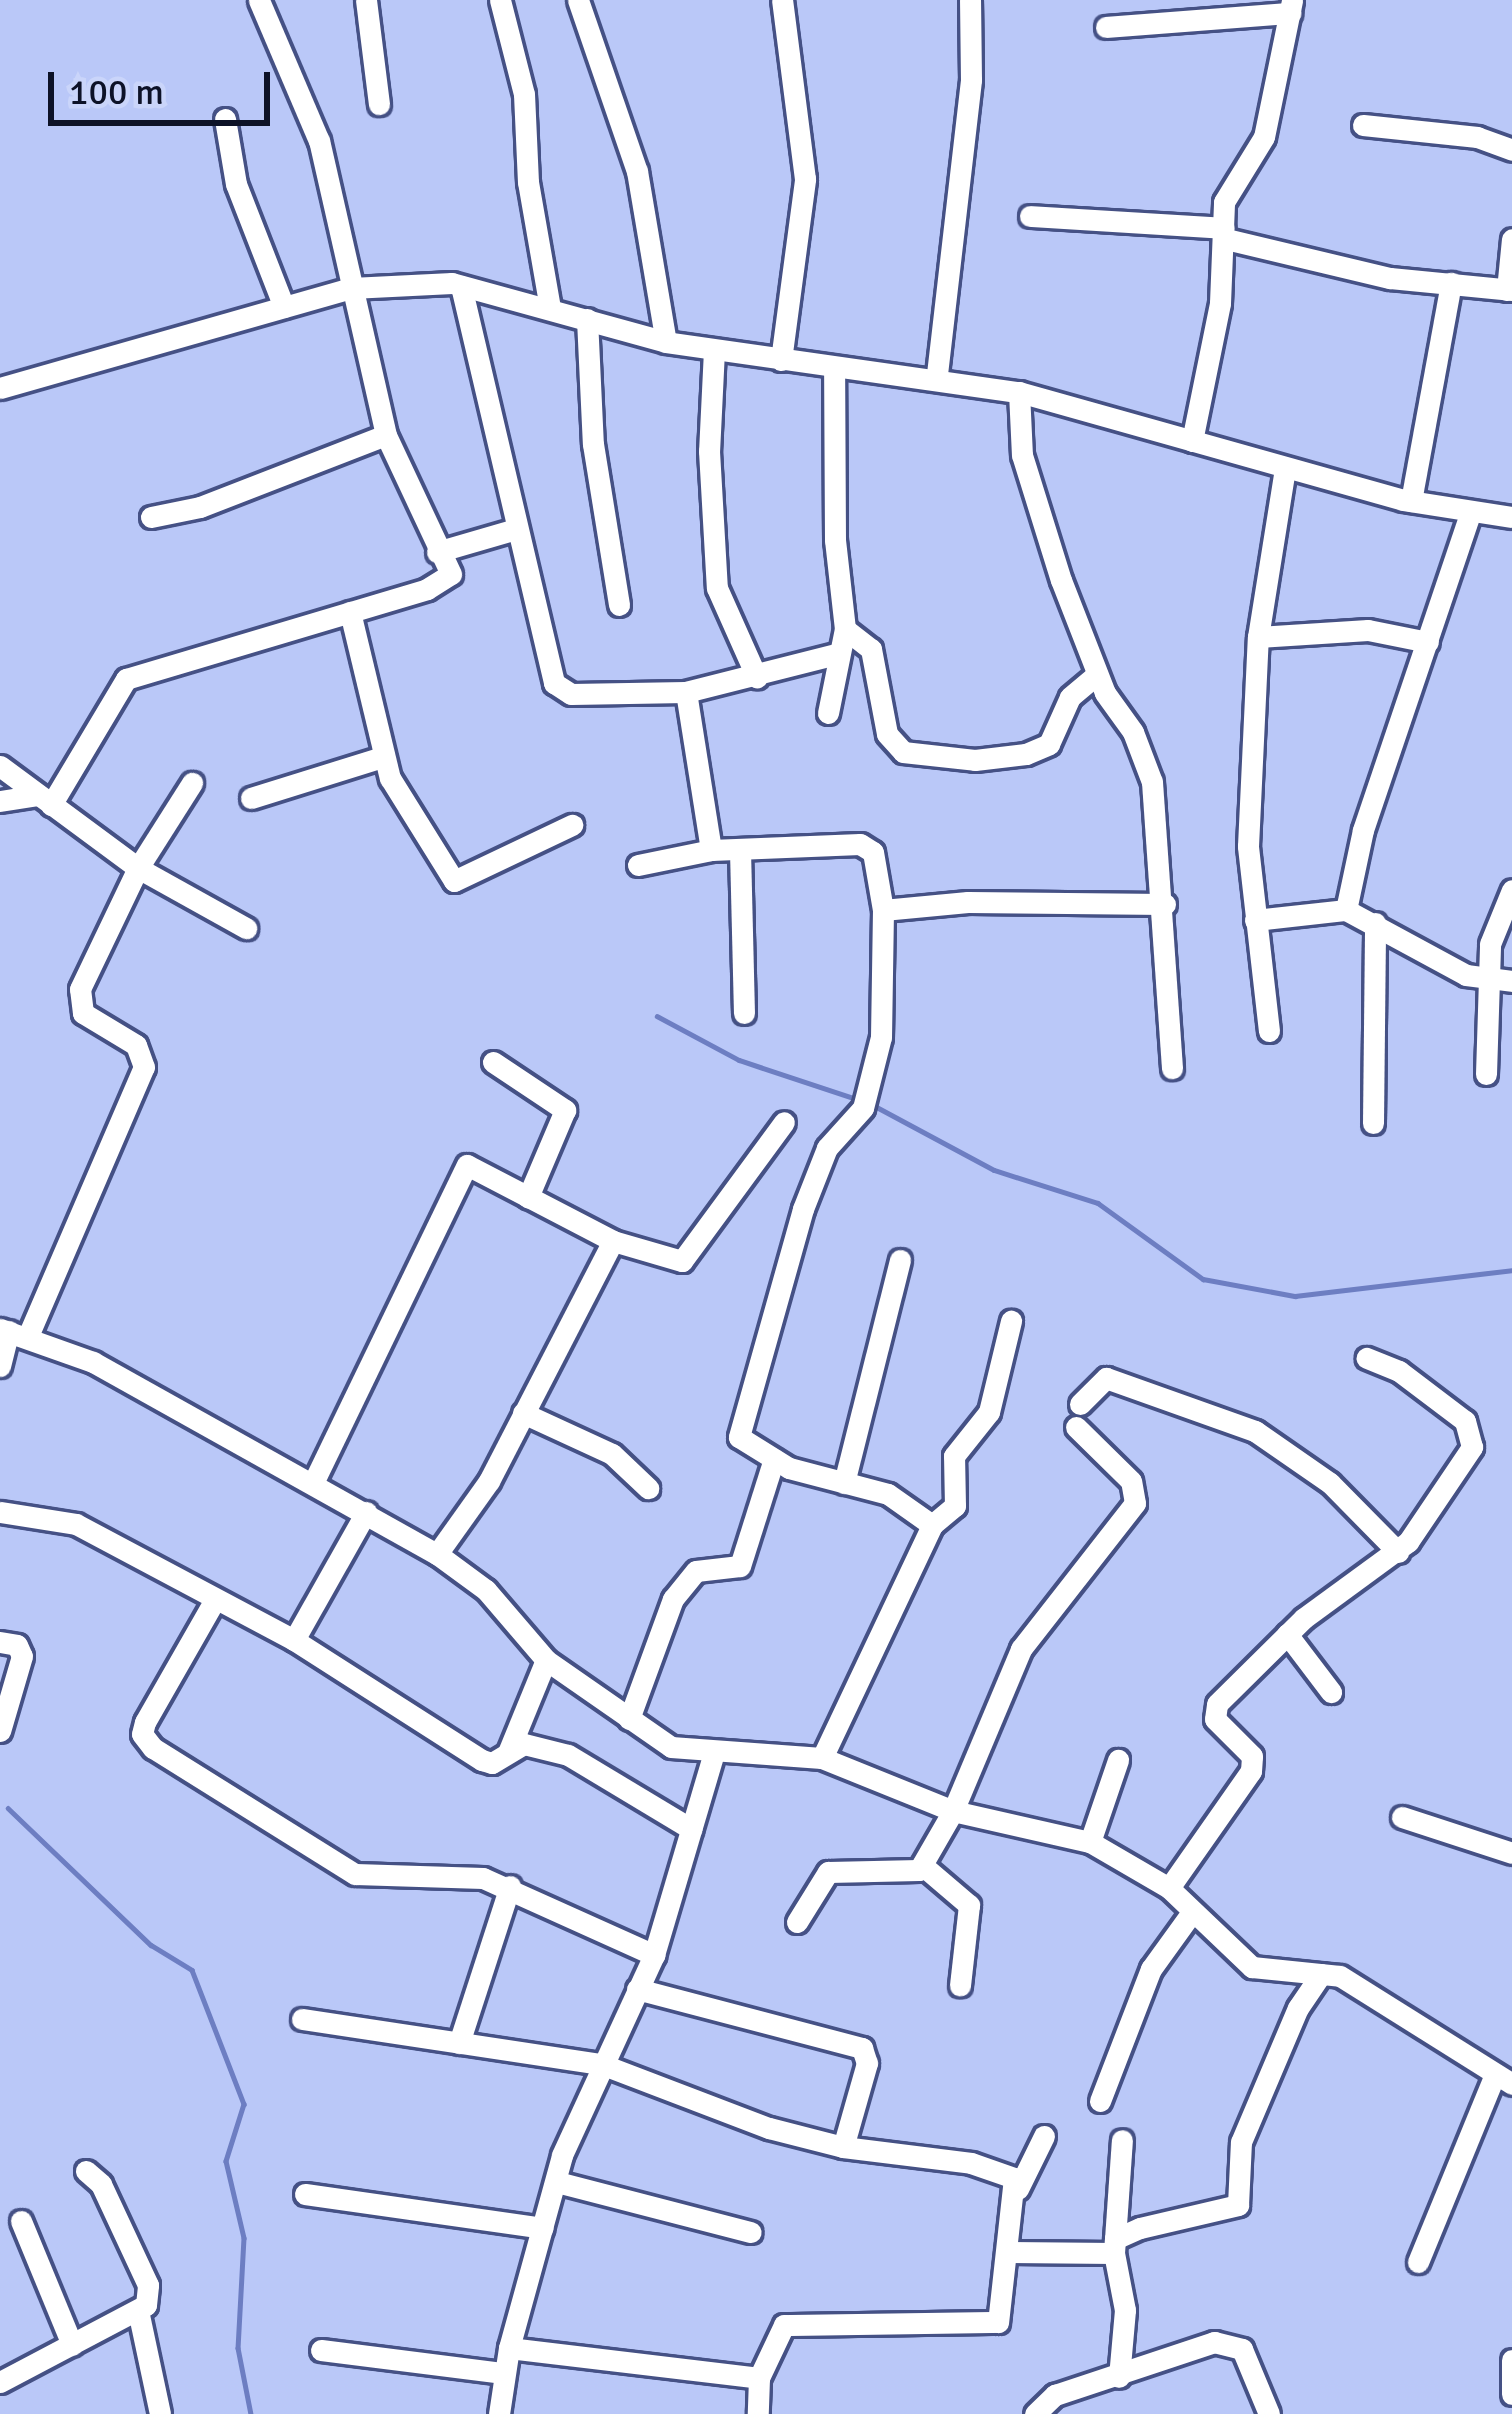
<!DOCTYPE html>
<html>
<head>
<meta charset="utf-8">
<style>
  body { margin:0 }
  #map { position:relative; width:1512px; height:2414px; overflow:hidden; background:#bac8f8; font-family:Signika,sans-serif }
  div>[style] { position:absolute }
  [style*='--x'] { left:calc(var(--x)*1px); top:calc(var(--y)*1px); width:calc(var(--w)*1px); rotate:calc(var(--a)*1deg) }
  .stream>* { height:4.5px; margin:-2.25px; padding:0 2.25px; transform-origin:2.25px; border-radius:2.25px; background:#6d7ec2 }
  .roads { filter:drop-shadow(3px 0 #455185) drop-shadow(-3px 0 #455185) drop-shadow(0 3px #455185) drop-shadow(0 -3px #455185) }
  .minor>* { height:21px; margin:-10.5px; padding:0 10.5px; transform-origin:10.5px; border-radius:10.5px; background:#fff }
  span { translate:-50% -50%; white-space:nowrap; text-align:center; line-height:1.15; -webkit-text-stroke:10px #cad5fa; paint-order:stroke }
  .scale { position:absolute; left:48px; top:72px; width:222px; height:54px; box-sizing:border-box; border:6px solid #0d1227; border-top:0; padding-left:15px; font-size:36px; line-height:42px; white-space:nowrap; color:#0d1227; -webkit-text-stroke:9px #cad5fa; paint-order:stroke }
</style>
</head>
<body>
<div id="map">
  <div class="stream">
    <div style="--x:657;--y:1016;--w:93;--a:28.2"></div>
    <div style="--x:739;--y:1060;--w:123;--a:18.4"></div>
    <div style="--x:873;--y:1105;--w:137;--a:28.2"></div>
    <div style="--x:994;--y:1170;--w:109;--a:17.6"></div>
    <div style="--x:1098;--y:1203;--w:130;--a:35.9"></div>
    <div style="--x:1203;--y:1279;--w:94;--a:10.5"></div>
    <div style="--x:1295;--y:1296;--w:219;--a:-6.8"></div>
    <div style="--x:8;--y:1808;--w:198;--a:43.8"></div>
    <div style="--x:151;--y:1945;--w:48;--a:31.4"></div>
    <div style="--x:192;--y:1970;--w:144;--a:68.8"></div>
    <div style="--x:244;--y:2104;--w:60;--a:107.5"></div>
    <div style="--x:226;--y:2161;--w:79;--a:76.8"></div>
    <div style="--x:244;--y:2238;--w:110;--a:93.1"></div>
    <div style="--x:238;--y:2348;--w:67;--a:78.9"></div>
  </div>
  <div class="roads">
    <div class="minor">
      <div style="--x:366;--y:0;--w:105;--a:82.9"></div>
      <div style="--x:500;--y:0;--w:97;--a:75.7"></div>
      <div style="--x:524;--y:94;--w:88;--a:87.4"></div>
      <div style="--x:528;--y:182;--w:128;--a:80.1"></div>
      <div style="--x:578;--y:0;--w:181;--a:71"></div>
      <div style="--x:637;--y:171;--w:173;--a:80.4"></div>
      <div style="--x:1106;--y:27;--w:185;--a:-4.4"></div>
      <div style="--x:225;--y:119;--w:66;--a:80.4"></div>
      <div style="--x:236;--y:184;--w:132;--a:68.7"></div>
      <div style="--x:1363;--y:125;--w:115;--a:6"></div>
      <div style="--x:1477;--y:137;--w:37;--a:20"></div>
      <div style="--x:1030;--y:216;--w:194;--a:3.5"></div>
      <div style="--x:1226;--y:239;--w:169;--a:13.4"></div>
      <div style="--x:1390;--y:278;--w:123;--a:5.6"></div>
      <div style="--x:461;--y:286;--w:408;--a:76.8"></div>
      <div style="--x:554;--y:683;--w:20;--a:33"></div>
      <div style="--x:571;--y:694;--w:115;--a:-1"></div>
      <div style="--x:1507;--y:290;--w:51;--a:-84.4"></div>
      <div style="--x:587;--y:319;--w:125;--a:87.3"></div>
      <div style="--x:593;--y:444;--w:163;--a:80.8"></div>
      <div style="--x:714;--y:350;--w:101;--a:92.8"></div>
      <div style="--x:709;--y:451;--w:137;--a:86.7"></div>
      <div style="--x:717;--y:588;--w:98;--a:66"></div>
      <div style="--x:781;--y:360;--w:183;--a:-82.4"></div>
      <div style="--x:805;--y:179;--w:180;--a:-97.3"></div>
      <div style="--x:937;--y:374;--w:296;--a:-83.4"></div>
      <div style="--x:971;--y:80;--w:80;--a:-90.7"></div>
      <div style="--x:0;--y:388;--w:365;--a:-15.9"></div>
      <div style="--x:351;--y:288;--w:101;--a:-2.8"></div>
      <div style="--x:452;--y:283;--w:222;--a:15.4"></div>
      <div style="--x:666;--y:342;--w:357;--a:8.1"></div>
      <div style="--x:1019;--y:392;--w:399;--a:15.7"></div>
      <div style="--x:1403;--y:500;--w:110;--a:8.9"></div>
      <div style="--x:1019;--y:392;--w:63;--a:87.3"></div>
      <div style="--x:1022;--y:455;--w:131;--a:72.7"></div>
      <div style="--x:1061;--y:580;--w:121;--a:68.7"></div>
      <div style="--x:1105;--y:693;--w:48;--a:54.3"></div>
      <div style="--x:1133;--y:732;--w:53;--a:69.2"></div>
      <div style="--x:1152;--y:782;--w:287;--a:86"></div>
      <div style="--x:1192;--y:441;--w:141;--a:-78.5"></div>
      <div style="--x:1220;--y:303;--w:101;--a:-87.7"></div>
      <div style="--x:1224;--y:202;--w:76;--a:-58.4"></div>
      <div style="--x:1264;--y:137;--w:140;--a:-78.4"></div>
      <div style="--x:1411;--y:501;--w:222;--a:-79.6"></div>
      <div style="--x:151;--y:517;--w:50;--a:-11.5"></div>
      <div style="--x:200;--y:507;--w:199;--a:-21.2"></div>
      <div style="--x:437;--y:552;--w:82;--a:-16.2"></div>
      <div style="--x:350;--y:612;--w:171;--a:76.5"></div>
      <div style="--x:390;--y:778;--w:121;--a:58.1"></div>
      <div style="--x:454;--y:881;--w:131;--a:-25.4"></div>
      <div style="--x:845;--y:629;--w:33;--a:38"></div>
      <div style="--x:871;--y:649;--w:86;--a:79.3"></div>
      <div style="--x:887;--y:734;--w:24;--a:48"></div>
      <div style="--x:903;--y:752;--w:72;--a:6.3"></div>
      <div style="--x:975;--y:760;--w:51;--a:-6.7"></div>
      <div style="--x:1026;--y:754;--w:25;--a:-23"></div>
      <div style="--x:1049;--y:744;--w:51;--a:-65.9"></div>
      <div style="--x:1070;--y:697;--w:35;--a:-40"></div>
      <div style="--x:1258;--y:637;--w:110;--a:-3.6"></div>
      <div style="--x:1368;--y:630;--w:61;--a:11.3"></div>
      <div style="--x:836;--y:654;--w:155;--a:165.8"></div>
      <div style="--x:686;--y:692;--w:160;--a:81"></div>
      <div style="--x:711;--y:850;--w:149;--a:-2.3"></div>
      <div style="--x:860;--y:844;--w:15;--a:32"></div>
      <div style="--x:873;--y:852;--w:59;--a:80.2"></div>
      <div style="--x:883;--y:910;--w:127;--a:90.9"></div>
      <div style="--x:881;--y:1037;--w:73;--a:104.2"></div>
      <div style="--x:863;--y:1108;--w:54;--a:132"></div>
      <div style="--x:827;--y:1148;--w:66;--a:111.5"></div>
      <div style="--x:803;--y:1209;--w:237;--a:105.7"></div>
      <div style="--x:739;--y:1437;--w:59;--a:31.8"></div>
      <div style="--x:789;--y:1468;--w:102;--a:14.7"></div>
      <div style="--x:888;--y:1494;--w:54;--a:35.2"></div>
      <div style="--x:828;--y:713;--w:86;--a:-78.6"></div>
      <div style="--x:845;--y:629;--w:90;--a:-96.4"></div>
      <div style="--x:835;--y:540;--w:173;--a:-90.3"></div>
      <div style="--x:0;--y:766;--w:172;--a:36.5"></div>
      <div style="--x:138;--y:868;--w:124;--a:29.1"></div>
      <div style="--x:251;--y:798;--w:138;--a:-17.3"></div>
      <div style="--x:0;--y:801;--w:39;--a:-9"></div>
      <div style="--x:51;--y:805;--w:147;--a:-59.2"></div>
      <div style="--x:126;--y:679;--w:314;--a:-16.6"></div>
      <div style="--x:427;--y:589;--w:28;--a:-32"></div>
      <div style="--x:451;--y:574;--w:153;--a:-115.1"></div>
      <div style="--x:386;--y:435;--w:302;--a:-102.8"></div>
      <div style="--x:319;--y:141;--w:153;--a:-113.1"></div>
      <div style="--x:740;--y:850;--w:163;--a:88.6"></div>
      <div style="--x:638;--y:865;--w:75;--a:-11.6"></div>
      <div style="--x:883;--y:910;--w:85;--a:-5.4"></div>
      <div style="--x:968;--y:902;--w:197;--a:0.6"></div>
      <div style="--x:1346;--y:910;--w:82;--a:-78"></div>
      <div style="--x:1363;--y:830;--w:335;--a:-71.3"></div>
      <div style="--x:1255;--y:920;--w:92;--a:-6.3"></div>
      <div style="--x:1346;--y:910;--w:136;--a:28.4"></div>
      <div style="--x:1466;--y:975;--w:46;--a:7.4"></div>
      <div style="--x:1269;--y:1031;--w:186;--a:-96.5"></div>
      <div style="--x:1248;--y:846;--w:209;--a:-87.3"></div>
      <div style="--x:1258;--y:637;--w:170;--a:-80.9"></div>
      <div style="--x:493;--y:1062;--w:87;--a:33.7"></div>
      <div style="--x:565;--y:1110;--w:95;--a:113"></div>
      <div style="--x:1486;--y:1074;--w:130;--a:-88.2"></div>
      <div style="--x:1490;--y:944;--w:58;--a:-67.8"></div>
      <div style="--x:1373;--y:1123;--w:200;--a:-89.4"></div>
      <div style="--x:0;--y:1329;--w:99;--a:19.5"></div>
      <div style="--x:93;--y:1362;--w:394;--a:29.2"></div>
      <div style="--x:437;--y:1554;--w:61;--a:36.3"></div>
      <div style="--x:486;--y:1590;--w:92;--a:49.4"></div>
      <div style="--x:546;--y:1660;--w:152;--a:34.8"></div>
      <div style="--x:671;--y:1747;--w:151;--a:4.2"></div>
      <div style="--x:822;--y:1758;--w:141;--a:22"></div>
      <div style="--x:953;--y:1811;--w:140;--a:12.8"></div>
      <div style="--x:1090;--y:1842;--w:91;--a:30.2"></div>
      <div style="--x:1169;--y:1888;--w:115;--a:43.6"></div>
      <div style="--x:1252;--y:1967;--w:88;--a:5.8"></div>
      <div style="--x:1340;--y:1976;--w:203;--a:32.1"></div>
      <div style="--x:28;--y:1336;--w:293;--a:-66.7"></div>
      <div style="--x:144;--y:1067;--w:23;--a:-110"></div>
      <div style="--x:136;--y:1045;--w:62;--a:-148.9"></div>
      <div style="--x:83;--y:1013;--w:24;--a:-97"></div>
      <div style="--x:80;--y:989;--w:134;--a:-64.4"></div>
      <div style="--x:138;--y:868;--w:101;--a:-57.6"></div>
      <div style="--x:0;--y:1366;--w:36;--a:-76"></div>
      <div style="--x:1080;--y:1404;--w:37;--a:-45"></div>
      <div style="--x:1106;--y:1378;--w:158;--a:19.6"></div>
      <div style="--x:1255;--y:1431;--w:91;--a:34.7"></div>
      <div style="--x:1330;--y:1483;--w:97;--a:45.4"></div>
      <div style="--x:523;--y:1413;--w:98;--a:24.7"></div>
      <div style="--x:612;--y:1454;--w:50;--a:43.4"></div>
      <div style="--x:314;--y:1481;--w:351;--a:-64.2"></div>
      <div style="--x:467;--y:1165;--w:165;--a:27.5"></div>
      <div style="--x:613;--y:1241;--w:72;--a:16.2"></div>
      <div style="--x:682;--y:1261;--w:172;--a:-53.7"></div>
      <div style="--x:844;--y:1483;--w:230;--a:-75.9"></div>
      <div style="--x:0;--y:1512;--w:77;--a:9"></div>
      <div style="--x:76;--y:1524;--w:247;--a:28"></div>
      <div style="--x:294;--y:1640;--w:223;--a:32.6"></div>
      <div style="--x:482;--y:1760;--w:10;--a:17"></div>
      <div style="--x:492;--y:1763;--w:37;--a:-31"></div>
      <div style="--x:524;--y:1744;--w:45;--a:14"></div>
      <div style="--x:568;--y:1755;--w:144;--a:31"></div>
      <div style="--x:437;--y:1554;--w:90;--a:-54.5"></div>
      <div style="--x:489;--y:1481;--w:270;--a:-62.7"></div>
      <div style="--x:213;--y:1603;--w:137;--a:119.7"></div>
      <div style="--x:145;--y:1722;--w:12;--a:104"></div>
      <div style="--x:142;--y:1734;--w:18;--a:52"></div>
      <div style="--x:153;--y:1748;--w:238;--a:32"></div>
      <div style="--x:355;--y:1874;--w:128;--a:1.8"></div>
      <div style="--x:483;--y:1878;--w:188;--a:24.2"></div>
      <div style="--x:1287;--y:1634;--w:73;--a:52.8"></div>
      <div style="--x:294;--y:1640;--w:147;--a:-60.6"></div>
      <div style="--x:0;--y:1642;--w:17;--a:10"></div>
      <div style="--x:17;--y:1645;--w:12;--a:66"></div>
      <div style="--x:22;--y:1656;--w:78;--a:106.3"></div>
      <div style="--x:629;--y:1719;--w:128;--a:-69.9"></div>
      <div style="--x:673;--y:1599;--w:36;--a:-51"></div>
      <div style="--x:696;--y:1571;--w:44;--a:-6.5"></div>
      <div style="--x:740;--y:1566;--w:112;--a:-72.4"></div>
      <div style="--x:509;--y:1750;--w:97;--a:-67.7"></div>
      <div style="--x:822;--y:1758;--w:258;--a:-64.7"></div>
      <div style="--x:932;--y:1525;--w:30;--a:-40"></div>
      <div style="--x:955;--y:1506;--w:50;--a:-91.1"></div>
      <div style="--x:954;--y:1456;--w:56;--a:-51.5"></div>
      <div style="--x:989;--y:1412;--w:94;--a:-76.4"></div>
      <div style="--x:1402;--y:1817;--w:116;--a:18.1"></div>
      <div style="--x:1090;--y:1842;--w:87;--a:-71.1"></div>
      <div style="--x:922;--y:1865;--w:62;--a:40.4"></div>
      <div style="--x:969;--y:1905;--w:81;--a:96.4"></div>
      <div style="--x:1169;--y:1888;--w:143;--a:-55"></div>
      <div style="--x:1251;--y:1771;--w:15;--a:-86"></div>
      <div style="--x:1252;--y:1756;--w:52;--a:-135"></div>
      <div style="--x:1215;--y:1719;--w:15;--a:-82"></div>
      <div style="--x:1217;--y:1704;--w:122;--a:-44.7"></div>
      <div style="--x:1304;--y:1618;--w:129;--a:-36.2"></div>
      <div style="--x:1408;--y:1542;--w:115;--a:-56"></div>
      <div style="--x:1472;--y:1447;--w:27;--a:-105"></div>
      <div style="--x:1465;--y:1421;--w:83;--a:-142.9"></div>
      <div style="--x:1399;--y:1371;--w:35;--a:-158"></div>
      <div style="--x:797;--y:1922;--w:59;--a:-58.2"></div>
      <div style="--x:828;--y:1872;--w:91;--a:-1.3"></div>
      <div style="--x:919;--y:1870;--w:68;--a:-60"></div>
      <div style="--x:953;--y:1811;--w:176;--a:-67.2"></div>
      <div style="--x:1021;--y:1649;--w:185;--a:-52"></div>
      <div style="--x:1135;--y:1503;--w:22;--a:-100"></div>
      <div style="--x:1131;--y:1481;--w:77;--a:-135.5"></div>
      <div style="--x:637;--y:1989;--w:233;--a:14.7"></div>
      <div style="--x:862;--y:2048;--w:16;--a:72"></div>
      <div style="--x:867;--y:2063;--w:87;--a:105.9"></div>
      <div style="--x:302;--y:2019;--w:302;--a:8.6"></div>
      <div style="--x:601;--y:2064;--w:180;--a:20.9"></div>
      <div style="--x:769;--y:2128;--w:76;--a:14.4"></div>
      <div style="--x:843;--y:2147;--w:129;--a:7.1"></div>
      <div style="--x:971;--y:2163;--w:46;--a:19.2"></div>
      <div style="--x:1014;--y:2178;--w:145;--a:96.3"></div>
      <div style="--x:998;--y:2322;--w:214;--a:179.2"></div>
      <div style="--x:784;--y:2325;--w:59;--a:115.3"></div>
      <div style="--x:759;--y:2378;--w:36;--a:92"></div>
      <div style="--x:459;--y:2043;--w:165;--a:-72"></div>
      <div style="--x:1100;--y:2101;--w:142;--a:-68.9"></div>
      <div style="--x:1151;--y:1969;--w:67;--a:-54.2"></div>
      <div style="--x:557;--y:2182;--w:200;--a:14.5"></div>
      <div style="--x:1018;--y:2189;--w:59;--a:-63.9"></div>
      <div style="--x:305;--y:2194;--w:240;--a:8.1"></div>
      <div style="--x:21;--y:2221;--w:134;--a:67.6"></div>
      <div style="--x:1115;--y:2239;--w:99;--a:-86"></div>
      <div style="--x:1009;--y:2252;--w:105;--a:0.5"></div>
      <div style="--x:1114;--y:2253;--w:14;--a:-86"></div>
      <div style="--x:1115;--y:2239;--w:27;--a:-24"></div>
      <div style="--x:1140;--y:2228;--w:101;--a:-13.2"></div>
      <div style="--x:1238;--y:2205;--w:63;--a:-87.3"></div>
      <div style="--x:1241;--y:2142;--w:146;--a:-67"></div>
      <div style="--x:1298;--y:2008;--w:41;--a:-55.9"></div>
      <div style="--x:1114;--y:2253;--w:58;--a:79.1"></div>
      <div style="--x:1125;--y:2310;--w:67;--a:95.1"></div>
      <div style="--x:1418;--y:2262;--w:203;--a:-67.7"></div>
      <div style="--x:139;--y:2315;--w:101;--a:78"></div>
      <div style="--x:509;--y:2348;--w:252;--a:6.8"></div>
      <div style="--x:321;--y:2350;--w:184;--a:7.2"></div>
      <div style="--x:1512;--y:2360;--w:34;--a:90"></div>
      <div style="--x:0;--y:2382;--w:165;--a:-27.8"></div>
      <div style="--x:146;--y:2305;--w:20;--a:-84"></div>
      <div style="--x:148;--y:2285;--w:111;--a:-115"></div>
      <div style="--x:101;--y:2184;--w:20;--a:-139"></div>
      <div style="--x:499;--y:2414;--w:67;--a:-81.4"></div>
      <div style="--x:509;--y:2348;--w:200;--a:-74.6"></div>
      <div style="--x:562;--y:2155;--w:220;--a:-65.3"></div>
      <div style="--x:654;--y:1955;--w:208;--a:-73.5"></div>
      <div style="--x:1035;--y:2414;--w:28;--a:-44"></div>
      <div style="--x:1055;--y:2395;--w:168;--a:-18.4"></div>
      <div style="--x:1214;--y:2342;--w:29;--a:14"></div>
      <div style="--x:1242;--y:2349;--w:70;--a:67.4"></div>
    </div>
  </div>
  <div class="scale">100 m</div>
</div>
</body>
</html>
